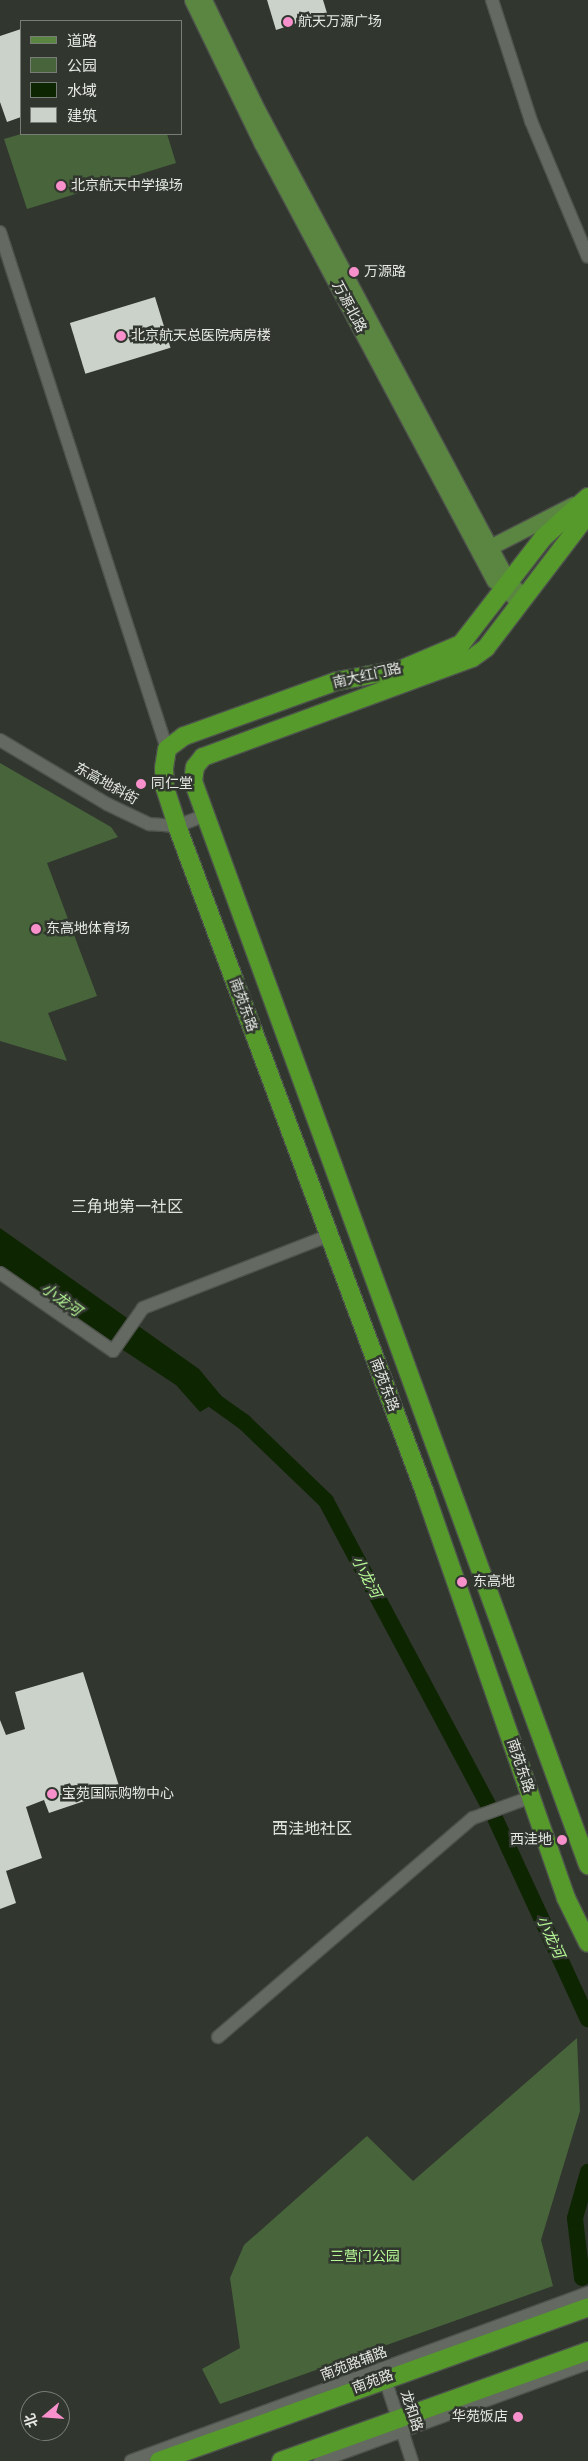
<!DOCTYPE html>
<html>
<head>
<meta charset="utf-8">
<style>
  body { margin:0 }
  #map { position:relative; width:588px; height:2461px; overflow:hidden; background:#31362f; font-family:"Fira Sans","Noto Sans SC",sans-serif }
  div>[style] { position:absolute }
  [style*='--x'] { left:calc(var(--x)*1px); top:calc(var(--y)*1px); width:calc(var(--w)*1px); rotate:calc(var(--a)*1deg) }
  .green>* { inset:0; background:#48643b }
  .water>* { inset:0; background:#0e2501 }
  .river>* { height:16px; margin:-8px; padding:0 8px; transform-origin:8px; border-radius:8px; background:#0e2501 }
  .building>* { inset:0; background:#cbd2c9; transform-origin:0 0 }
  .roads { filter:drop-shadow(1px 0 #4e524c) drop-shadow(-1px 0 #4e524c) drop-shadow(0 1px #4e524c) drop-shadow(0 -1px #4e524c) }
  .minor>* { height:12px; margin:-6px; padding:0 6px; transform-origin:6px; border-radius:6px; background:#646961 }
  .major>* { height:15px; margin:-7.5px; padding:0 7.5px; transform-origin:7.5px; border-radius:7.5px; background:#5b8641 }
  .highway>* { height:18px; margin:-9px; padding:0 9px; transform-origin:9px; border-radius:9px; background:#559a2b }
  .dots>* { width:14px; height:14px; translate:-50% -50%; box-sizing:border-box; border:2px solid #31362f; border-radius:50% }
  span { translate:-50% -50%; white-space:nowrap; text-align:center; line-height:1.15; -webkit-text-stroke:5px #31362f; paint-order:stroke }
  .poi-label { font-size:14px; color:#e5e8e3 }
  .left { translate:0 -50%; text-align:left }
  .right { translate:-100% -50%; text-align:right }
  .street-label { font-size:14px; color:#e5e8e3 }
  .park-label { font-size:14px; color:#b5f795 }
  .water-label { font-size:15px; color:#b6f996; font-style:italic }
  .quarter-label { font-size:16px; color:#e0e6dd }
  .legend { position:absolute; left:20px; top:20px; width:162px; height:115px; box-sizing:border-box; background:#31362f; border:1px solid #797d77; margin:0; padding:6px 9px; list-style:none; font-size:15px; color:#e5e8e3 }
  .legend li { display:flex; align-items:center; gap:10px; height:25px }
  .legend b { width:25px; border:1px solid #797d77 }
  .north { position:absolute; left:20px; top:2391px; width:50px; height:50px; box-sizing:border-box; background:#31362f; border:1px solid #797d77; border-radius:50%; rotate:252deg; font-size:14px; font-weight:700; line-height:20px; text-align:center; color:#e5e8e3 }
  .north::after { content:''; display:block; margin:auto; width:18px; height:22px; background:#f890cb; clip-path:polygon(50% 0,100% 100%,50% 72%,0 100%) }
</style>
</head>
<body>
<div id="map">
  <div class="green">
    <div style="clip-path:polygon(21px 134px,167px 134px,176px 163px,27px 209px,4px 139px)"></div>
    <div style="clip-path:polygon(0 763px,111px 827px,118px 837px,47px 863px,97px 996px,48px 1013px,67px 1061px,0 1041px)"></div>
    <div style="clip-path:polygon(577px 2038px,580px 2111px,541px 2240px,553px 2286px,220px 2404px,202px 2369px,240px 2348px,230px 2278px,244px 2245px,367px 2136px,413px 2181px)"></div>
  </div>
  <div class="water">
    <div style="clip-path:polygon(0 1228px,199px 1369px,223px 1398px,200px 1412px,176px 1385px,0 1269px)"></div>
  </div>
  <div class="river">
    <div style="--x:199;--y:1390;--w:55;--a:35.4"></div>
    <div style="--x:244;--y:1422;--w:114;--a:43.9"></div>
    <div style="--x:326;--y:1501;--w:357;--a:61.9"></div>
    <div style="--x:494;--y:1816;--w:224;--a:65.2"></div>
    <div style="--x:582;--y:2278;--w:60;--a:-96.7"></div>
    <div style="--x:575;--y:2218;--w:48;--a:-74.2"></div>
  </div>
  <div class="building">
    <div style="clip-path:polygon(267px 0,323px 0,327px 13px,276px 30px)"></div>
    <div style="clip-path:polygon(21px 29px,21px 117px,7px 122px,0 102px,0 36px)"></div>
    <div style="left:155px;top:297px;width:53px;height:89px;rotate:73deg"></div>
    <div style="clip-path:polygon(83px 1672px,120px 1789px,49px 1813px,44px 1800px,26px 1807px,42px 1858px,6px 1871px,16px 1903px,0 1909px,0 1720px,6px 1735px,25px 1729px,15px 1692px)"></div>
  </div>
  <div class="roads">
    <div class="minor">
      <div style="--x:492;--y:0;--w:127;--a:72.1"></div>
      <div style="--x:531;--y:121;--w:147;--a:67.3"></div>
      <div style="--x:0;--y:232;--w:543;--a:72.1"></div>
      <div style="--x:0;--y:740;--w:125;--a:30.9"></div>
      <div style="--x:107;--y:804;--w:47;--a:25.5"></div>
      <div style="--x:149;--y:824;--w:28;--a:4"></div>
      <div style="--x:177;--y:826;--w:28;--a:-21"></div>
      <div style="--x:0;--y:1273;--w:137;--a:34.6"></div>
      <div style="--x:113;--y:1351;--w:52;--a:-55.1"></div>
      <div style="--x:143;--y:1308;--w:199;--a:-21.3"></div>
      <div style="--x:218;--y:2037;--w:336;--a:-40.7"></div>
      <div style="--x:473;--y:1818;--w:62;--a:-19.9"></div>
      <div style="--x:383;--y:2373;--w:93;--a:71.8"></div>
      <div style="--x:131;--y:2461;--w:487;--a:-20.2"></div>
      <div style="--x:320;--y:2461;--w:285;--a:-20.1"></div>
    </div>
    <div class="major">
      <div style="--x:192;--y:0;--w:160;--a:64.1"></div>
      <div style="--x:262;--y:144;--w:494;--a:62"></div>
      <div style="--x:494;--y:580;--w:35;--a:41"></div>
      <div style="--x:204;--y:0;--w:121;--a:64.1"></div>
      <div style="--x:257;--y:109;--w:537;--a:62"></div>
      <div style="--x:509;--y:583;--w:11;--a:41"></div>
      <div style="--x:490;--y:547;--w:94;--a:-27.1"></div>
    </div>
    <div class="highway">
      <div style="--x:588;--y:497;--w:61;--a:137.7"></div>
      <div style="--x:543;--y:538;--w:134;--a:127.7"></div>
      <div style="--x:461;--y:644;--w:64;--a:157"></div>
      <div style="--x:402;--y:669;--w:66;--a:169.5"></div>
      <div style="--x:337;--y:681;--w:163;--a:160.2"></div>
      <div style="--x:184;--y:736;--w:21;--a:143"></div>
      <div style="--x:167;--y:749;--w:20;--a:99"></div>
      <div style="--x:164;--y:769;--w:19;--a:87"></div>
      <div style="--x:165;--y:788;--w:40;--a:72"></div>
      <div style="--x:177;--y:826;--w:712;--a:69.6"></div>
      <div style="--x:425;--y:1493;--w:429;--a:70.8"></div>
      <div style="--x:566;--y:1898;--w:50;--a:63.9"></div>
      <div style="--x:588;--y:514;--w:168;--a:127.3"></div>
      <div style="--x:486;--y:648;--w:17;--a:144"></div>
      <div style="--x:472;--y:658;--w:287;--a:159.8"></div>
      <div style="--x:203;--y:757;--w:13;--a:129"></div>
      <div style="--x:195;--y:767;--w:14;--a:98"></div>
      <div style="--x:193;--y:781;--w:1154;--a:69.98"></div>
      <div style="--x:159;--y:2461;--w:456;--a:-19.7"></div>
      <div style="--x:281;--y:2461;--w:326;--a:-19.7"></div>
    </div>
  </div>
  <div class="dots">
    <div style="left:288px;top:22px;background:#f890cb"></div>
    <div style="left:61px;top:186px;background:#f890cb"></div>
    <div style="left:354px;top:272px;background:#f890cb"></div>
    <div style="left:121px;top:336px;background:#f890cb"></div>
    <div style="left:141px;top:784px;background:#f890cb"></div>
    <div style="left:36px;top:929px;background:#f890cb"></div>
    <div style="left:462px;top:1582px;background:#f890cb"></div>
    <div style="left:52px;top:1794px;background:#f890cb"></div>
    <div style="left:562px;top:1840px;background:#f890cb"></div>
    <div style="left:518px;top:2417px;background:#f890cb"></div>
  </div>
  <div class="poi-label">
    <span class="left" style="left:298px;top:22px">航天万源广场</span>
    <span class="left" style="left:71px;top:186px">北京航天中学操场</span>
    <span class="left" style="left:364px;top:272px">万源路</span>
    <span class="left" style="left:131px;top:336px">北京航天总医院病房楼</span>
    <span class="left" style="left:151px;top:784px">同仁堂</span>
    <span class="left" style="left:46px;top:929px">东高地体育场</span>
    <span class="left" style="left:473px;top:1582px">东高地</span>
    <span class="left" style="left:62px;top:1794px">宝苑国际购物中心</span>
    <span class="right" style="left:552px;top:1840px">西洼地</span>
    <span class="right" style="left:508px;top:2417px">华苑饭店</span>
  </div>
  <div class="street-label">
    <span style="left:349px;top:307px;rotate:62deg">万源北路</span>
    <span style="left:367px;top:676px;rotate:-13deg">南大红门路</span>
    <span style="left:106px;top:784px;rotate:29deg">东高地斜街</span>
    <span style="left:243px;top:1005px;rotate:70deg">南苑东路</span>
    <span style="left:384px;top:1385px;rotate:69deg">南苑东路</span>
    <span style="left:520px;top:1766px;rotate:71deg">南苑东路</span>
    <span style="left:354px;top:2364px;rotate:-21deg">南苑路辅路</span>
    <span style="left:373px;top:2382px;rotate:-20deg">南苑路</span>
    <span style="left:411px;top:2411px;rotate:72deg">龙和路</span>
  </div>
  <div class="park-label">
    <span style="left:365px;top:2257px">三营门公园</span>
  </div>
  <div class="water-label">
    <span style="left:61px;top:1300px;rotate:36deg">小龙河</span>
    <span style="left:366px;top:1577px;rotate:62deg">小龙河</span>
    <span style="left:550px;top:1937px;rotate:65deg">小龙河</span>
  </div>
  <div class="quarter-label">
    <span style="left:127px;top:1207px">三角地第一社区</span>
    <span style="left:312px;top:1829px">西洼地社区</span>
  </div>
  <ul class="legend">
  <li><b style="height:6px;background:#5b8641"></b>道路</li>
  <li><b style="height:14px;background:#48643b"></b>公园</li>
  <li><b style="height:14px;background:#0e2501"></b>水域</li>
  <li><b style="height:14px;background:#cbd2c9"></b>建筑</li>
  </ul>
  <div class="north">北</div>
</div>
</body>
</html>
